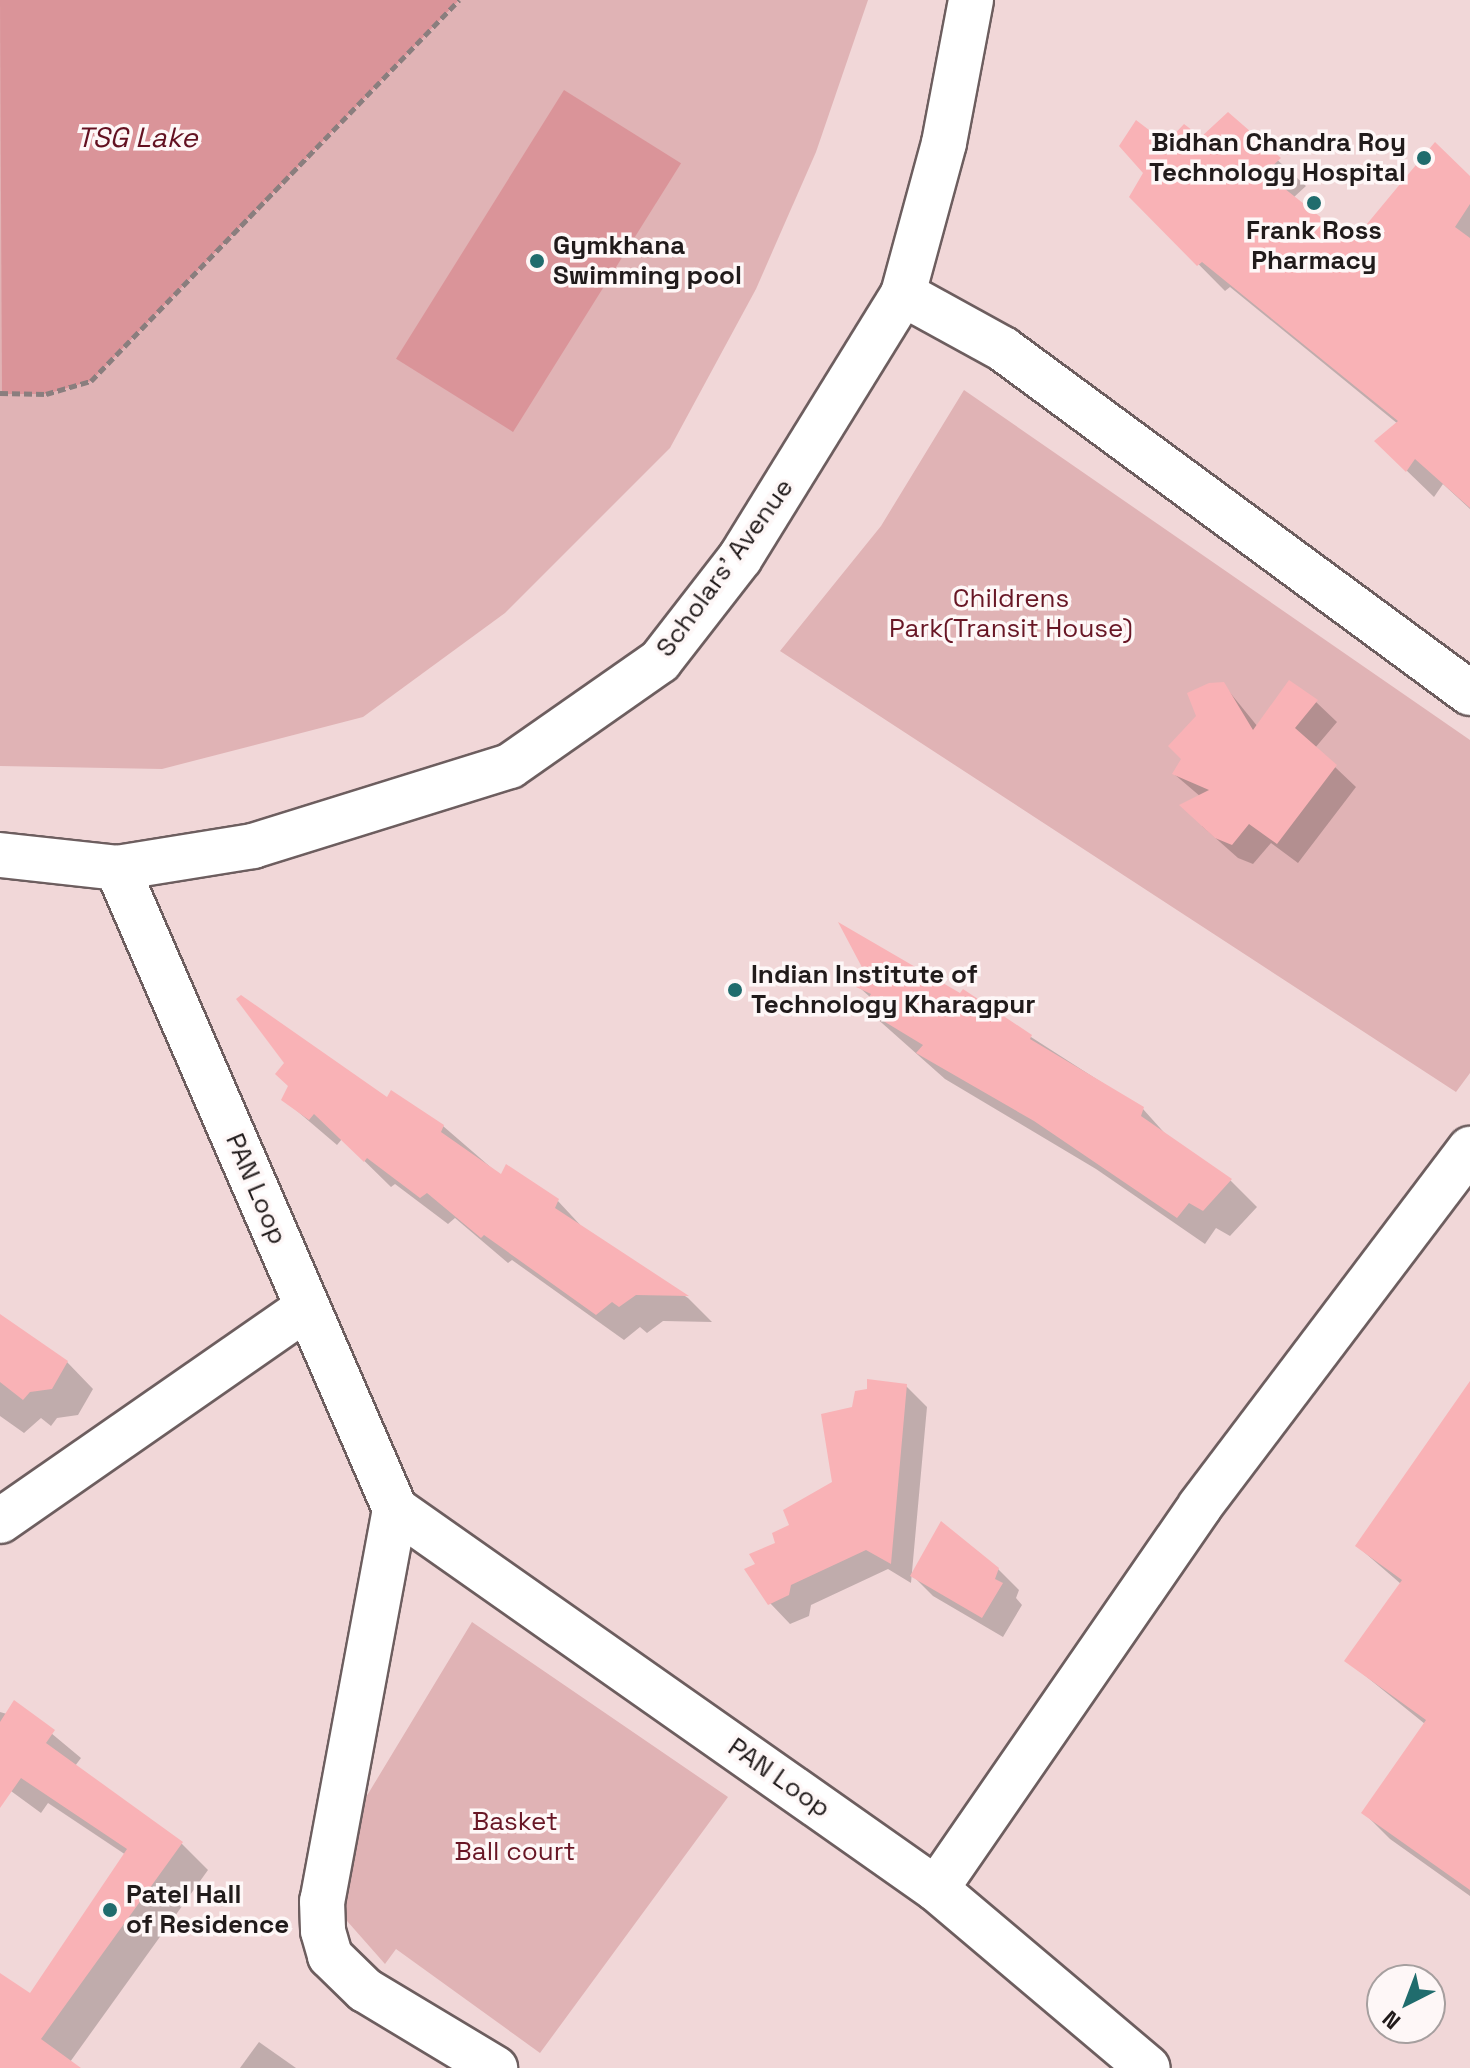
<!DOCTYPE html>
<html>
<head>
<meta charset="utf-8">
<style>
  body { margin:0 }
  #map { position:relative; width:1470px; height:2068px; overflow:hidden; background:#f8e7e7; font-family:"Space Grotesk",sans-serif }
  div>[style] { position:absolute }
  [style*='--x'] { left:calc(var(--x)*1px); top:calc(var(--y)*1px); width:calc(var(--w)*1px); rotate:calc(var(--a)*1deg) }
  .built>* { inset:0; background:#f1d7d8 }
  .green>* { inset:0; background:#e0b3b5 }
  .water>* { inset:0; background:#da9499; transform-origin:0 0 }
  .shadow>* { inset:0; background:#0003 }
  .building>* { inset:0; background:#f9b2b6 }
  .path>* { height:5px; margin-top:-2.5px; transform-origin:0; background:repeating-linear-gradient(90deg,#8a7e7e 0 8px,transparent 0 12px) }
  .roads { filter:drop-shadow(2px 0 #6d5e5f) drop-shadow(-2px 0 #6d5e5f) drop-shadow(0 2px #6d5e5f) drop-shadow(0 -2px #6d5e5f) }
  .minor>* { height:44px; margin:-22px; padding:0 22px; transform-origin:22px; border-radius:22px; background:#fff }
  .dots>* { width:22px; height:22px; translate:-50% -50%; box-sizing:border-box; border:4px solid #fef7f7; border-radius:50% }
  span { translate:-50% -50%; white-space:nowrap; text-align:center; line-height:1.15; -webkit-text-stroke:7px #fef7f7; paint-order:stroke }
  .poi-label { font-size:26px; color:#211b1b; font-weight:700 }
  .right { translate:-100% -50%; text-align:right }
  .left { translate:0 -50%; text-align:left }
  .street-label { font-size:26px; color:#211b1b }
  .park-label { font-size:26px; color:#681625 }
  .water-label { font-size:28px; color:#631121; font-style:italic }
  .north { position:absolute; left:1366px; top:1964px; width:80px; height:80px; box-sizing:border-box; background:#fef7f7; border:2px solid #a69f9f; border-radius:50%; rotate:222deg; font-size:22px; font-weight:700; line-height:32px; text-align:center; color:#211b1b }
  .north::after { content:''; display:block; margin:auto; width:28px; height:36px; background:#206c6d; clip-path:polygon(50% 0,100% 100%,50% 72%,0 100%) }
</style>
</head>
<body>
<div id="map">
  <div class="built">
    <div style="clip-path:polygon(evenodd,0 0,1470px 0,1470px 2068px,0 2068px,0 0,1382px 1980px,1430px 1980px,1430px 2028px,1382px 2028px,1382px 1980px)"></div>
  </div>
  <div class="green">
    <div style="clip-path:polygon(0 0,868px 0,816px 152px,756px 289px,670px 448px,505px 613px,363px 717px,162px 769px,0 766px)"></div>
    <div style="clip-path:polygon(964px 390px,1470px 740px,1470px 1073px,1456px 1092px,780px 651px,881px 526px)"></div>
    <div style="clip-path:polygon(472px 1622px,728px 1797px,540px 2053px,396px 1949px,385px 1964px,340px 1913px,351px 1822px)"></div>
  </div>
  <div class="water">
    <div style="clip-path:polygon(0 0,459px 0,91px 381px,46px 394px,2px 394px)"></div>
    <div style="left:564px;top:90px;width:138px;height:317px;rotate:32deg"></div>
  </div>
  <div class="shadow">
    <div style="clip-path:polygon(1228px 115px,1306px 186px,1293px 198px,1353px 245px,1470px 179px,1470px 509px,1443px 484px,1434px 497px,1404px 468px,1398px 424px,1230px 287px,1225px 291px,1131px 196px,1166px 146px,1201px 140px)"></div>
    <div style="clip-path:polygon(1223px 684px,1258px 727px,1316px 702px,1337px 722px,1315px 748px,1356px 787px,1298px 863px,1271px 843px,1253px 864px,1238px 858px,1202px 826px,1201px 797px,1174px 774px)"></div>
    <div style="clip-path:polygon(859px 987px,1031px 1037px,1143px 1109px,1169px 1138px,1230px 1180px,1257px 1207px,1230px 1236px,1216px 1228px,1205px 1244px,1096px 1169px,945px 1079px,865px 1008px,871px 998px)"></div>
    <div style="clip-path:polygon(283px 1099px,388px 1100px,443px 1126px,502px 1177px,557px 1200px,584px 1229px,688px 1298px,712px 1322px,663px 1321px,647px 1333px,640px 1327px,624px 1340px,512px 1260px,508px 1263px,455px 1218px,448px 1224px,395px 1184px,391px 1187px,342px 1139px,337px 1145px)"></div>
    <div style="clip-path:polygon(0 1317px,67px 1362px,93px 1389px,78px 1415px,57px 1418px,51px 1426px,41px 1418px,24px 1433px,0 1416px)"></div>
    <div style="clip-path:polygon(1470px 1385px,1470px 1896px,1390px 1839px,1364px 1813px,1425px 1724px,1347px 1661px,1401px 1584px,1357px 1546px)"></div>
    <div style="clip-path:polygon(906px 1386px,927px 1407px,911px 1583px,888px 1569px,811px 1605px,809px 1616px,790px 1624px,770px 1603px,758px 1565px,834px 1484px,853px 1409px)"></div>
    <div style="clip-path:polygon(998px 1569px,1019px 1590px,1016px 1598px,1022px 1605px,1003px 1637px,933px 1596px,913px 1576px)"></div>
    <div style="clip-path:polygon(15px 1703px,81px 1758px,75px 1766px,182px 1844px,208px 1870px,70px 2062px,78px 2068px,0 2068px,0 1976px,31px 1996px,126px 1855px,48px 1803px,41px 1813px,0 1783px,0 1712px,7px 1714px)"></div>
    <div style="clip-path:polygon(259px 2042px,296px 2068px,240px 2068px)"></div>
  </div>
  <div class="building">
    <div style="clip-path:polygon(1228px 112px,1281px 158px,1265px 173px,1352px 242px,1435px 142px,1470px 176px,1470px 204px,1455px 227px,1470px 238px,1470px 508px,1415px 459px,1406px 472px,1374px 441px,1398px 421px,1202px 262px,1197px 266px,1129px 197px,1143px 173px,1119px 146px,1136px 120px,1166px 143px,1184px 124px,1201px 137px)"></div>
    <div style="clip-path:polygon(1289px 680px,1318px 700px,1295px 728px,1337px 765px,1277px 844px,1249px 824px,1232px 845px,1215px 838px,1179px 805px,1209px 790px,1172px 774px,1181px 759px,1168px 746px,1196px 716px,1187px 693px,1209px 683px,1224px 682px,1253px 730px)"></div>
    <div style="clip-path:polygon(838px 922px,960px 993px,963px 989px,1032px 1035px,1030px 1039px,1144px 1107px,1141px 1116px,1232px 1179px,1203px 1211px,1189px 1203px,1177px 1218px,1034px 1121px,916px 1053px,923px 1045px,862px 1008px,871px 994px,856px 987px,865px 973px)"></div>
    <div style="clip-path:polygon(241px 995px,387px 1097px,391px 1090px,444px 1125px,441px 1132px,501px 1174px,506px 1164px,559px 1199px,555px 1208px,689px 1296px,636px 1295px,619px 1307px,612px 1302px,596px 1315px,484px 1235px,481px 1238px,427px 1193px,420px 1198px,367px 1158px,364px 1162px,314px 1114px,309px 1120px,281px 1100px,288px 1086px,275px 1074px,284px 1063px,236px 999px)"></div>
    <div style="clip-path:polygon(0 1314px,68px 1361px,52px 1389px,30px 1392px,23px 1400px,0 1382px)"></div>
    <div style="clip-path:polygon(867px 1379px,907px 1384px,891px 1564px,866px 1550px,791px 1585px,789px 1595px,768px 1605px,744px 1569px,755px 1564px,749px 1554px,775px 1543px,772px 1533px,789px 1525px,783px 1510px,832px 1482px,821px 1414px,852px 1407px,855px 1391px,867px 1389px)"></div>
    <div style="clip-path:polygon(1470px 1381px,1470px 1890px,1361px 1813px,1426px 1720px,1344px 1661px,1402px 1580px,1355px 1546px)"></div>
    <div style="clip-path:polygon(941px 1521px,999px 1568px,995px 1579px,1003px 1583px,982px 1618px,910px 1576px)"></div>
    <div style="clip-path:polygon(14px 1700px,55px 1730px,46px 1743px,183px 1842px,41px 2039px,81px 2068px,0 2068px,0 1973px,30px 1993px,127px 1849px,21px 1778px,0 1808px,0 1722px)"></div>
  </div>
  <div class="path">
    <div style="--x:0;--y:393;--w:46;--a:1.2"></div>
    <div style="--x:46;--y:394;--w:47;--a:-16.1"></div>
    <div style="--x:91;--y:381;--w:530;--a:-45.99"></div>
  </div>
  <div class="roads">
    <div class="minor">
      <div style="--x:903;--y:294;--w:114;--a:28.8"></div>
      <div style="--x:1003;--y:349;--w:580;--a:36.38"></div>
      <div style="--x:0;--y:855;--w:118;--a:6.3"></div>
      <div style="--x:117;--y:868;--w:138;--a:-9.2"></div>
      <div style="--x:253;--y:846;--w:269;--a:-17.3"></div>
      <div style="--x:510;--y:766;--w:183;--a:-35"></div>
      <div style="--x:660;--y:661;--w:130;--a:-52.2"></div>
      <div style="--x:740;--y:558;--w:310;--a:-58.3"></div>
      <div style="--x:903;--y:294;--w:156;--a:-74.8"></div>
      <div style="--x:944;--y:143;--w:146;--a:-79.3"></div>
      <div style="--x:117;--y:868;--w:699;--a:66.55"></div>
      <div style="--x:395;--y:1509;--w:661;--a:35.08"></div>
      <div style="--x:936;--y:1889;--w:277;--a:40.2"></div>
      <div style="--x:395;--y:1509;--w:399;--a:100.5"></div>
      <div style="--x:322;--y:1901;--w:30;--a:88"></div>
      <div style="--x:323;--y:1931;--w:26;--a:74"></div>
      <div style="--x:330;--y:1956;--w:49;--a:44.2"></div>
      <div style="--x:365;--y:1990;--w:152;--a:31"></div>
      <div style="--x:0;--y:1521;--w:374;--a:-34.8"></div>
      <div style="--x:936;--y:1889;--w:465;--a:-55.4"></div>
      <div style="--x:1200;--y:1506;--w:448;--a:-52.9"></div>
    </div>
  </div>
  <div class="dots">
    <div style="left:1424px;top:158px;background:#206c6d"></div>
    <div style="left:1314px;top:203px;background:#206c6d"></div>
    <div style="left:537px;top:261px;background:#206c6d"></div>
    <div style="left:735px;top:990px;background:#206c6d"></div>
    <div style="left:110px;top:1910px;background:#206c6d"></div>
  </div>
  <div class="poi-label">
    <span class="right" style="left:1406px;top:158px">Bidhan Chandra Roy<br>Technology Hospital</span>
    <span style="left:1314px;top:246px">Frank Ross<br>Pharmacy</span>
    <span class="left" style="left:553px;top:261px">Gymkhana<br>Swimming pool</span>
    <span class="left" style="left:751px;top:990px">Indian Institute of<br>Technology Kharagpur</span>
    <span class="left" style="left:126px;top:1910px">Patel Hall<br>of Residence</span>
  </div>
  <div class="street-label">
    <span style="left:725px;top:568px;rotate:-54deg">Scholars' Avenue</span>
    <span style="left:256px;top:1189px;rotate:67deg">PAN Loop</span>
    <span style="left:779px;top:1778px;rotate:35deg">PAN Loop</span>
  </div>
  <div class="park-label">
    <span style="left:1011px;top:614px">Childrens<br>Park(Transit House)</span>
    <span style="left:515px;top:1837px">Basket<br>Ball court</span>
  </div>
  <div class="water-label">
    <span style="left:137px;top:137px">TSG Lake</span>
  </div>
  <div class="north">N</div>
</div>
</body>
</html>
